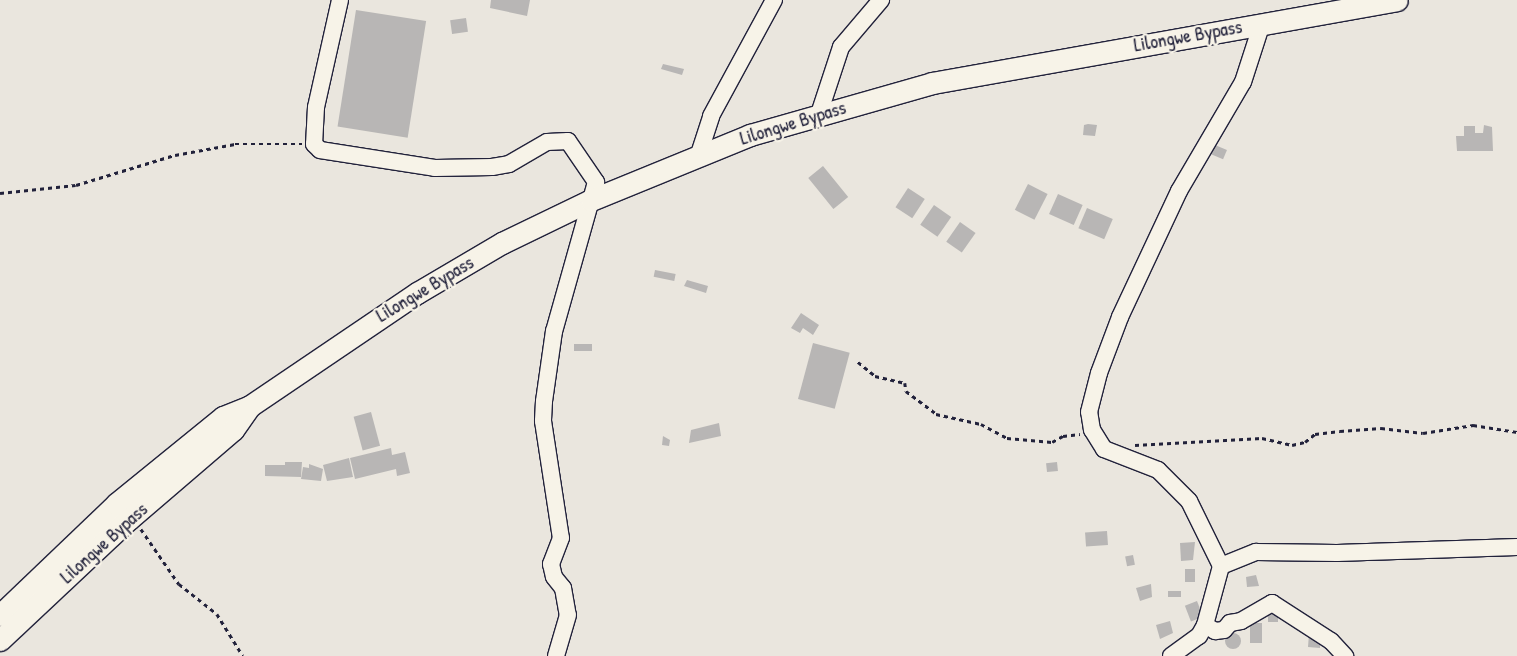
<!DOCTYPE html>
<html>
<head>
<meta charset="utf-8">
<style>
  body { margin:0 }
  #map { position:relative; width:1517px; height:656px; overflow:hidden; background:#eae6de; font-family:"Patrick Hand",sans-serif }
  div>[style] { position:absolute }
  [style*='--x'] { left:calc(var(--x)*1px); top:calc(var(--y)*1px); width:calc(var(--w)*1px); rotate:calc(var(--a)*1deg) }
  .building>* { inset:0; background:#b8b6b5; transform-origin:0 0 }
  .round { border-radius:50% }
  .path>* { height:2.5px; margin-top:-1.25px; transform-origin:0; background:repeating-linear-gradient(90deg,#22223b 0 4px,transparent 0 8px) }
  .roads { filter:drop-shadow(1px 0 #22223b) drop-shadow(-1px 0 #22223b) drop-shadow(0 1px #22223b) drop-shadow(0 -1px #22223b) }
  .minor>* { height:16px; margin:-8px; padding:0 8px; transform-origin:8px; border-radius:8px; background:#f7f3e8 }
  .major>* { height:21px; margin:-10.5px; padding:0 10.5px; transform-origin:10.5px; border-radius:10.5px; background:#f7f3e8 }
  span { translate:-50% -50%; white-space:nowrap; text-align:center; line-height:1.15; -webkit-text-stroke:4.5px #f7f3e8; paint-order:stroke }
  .street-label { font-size:19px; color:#22223b }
</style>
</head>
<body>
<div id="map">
  <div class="building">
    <div style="clip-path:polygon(491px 0,530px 0,527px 16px,490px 8px)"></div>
    <div style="left:356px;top:10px;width:71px;height:118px;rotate:9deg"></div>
    <div style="left:466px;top:18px;width:14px;height:16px;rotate:82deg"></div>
    <div style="clip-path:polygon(663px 64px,684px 69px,682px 75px,661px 69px)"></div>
    <div style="clip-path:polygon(1088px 124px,1097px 125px,1095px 136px,1083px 135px,1084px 125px)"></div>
    <div style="clip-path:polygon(1484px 125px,1492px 127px,1493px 151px,1457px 151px,1456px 136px,1464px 136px,1464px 126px,1475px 126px,1475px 133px,1483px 133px)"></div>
    <div style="left:1215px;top:145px;width:13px;height:10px;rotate:23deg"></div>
    <div style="left:823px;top:166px;width:40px;height:19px;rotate:51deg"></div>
    <div style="left:1028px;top:184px;width:22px;height:29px;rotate:27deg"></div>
    <div style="left:908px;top:188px;width:20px;height:23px;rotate:33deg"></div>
    <div style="left:1058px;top:194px;width:27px;height:22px;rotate:24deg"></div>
    <div style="left:934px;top:205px;width:21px;height:24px;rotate:35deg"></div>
    <div style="left:1087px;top:208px;width:28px;height:22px;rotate:23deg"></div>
    <div style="left:960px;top:222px;width:19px;height:24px;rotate:35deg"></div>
    <div style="left:655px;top:270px;width:21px;height:7px;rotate:11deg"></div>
    <div style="clip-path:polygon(687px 280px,708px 286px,706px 293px,684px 286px)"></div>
    <div style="clip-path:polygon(801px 313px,819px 325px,813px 335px,803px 328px,800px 333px,791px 328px)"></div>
    <div style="left:813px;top:343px;width:38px;height:58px;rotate:15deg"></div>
    <div style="left:574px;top:344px;width:18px;height:7px"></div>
    <div style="left:371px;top:412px;width:35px;height:18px;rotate:75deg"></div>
    <div style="clip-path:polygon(719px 423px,721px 436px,689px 443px,691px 430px)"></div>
    <div style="clip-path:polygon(663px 436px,670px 440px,669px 446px,662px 445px)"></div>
    <div style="clip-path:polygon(391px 448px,392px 455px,405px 452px,410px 473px,397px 476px,396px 469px,355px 479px,350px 458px)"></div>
    <div style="clip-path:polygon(349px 458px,353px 477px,327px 481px,323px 465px)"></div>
    <div style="clip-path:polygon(285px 462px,302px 462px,301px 477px,265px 476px,265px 465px,285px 465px)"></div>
    <div style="left:1057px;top:462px;width:9px;height:11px;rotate:84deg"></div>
    <div style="clip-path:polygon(309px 464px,323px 469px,321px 481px,301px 479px,303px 467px,309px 468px)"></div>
    <div style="left:1107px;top:531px;width:14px;height:22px;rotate:86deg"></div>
    <div style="clip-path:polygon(1195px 542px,1193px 560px,1181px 561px,1180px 543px)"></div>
    <div style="left:1133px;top:555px;width:10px;height:8px;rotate:79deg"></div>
    <div style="left:1195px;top:569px;width:13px;height:10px;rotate:90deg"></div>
    <div style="clip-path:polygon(1256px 575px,1259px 586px,1247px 587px,1246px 577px)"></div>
    <div style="clip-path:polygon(1151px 584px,1152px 597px,1140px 601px,1136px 588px)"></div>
    <div style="left:1181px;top:591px;width:6px;height:13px;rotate:90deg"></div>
    <div style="left:1197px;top:601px;width:17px;height:13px;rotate:69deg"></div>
    <div style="left:1268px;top:610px;width:10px;height:12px"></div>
    <div style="clip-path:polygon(1170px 621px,1173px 633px,1160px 639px,1156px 625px)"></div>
    <div style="left:1250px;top:623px;width:12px;height:20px"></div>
    <div class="round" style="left:1225px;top:633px;width:16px;height:16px"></div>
    <div style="clip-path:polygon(1309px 634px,1320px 640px,1320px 648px,1308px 647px)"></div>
  </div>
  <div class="path">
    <div style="--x:0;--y:193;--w:76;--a:-6"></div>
    <div style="--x:76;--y:185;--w:103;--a:-16.9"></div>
    <div style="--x:175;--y:155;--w:61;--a:-10.4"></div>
    <div style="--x:235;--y:144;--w:67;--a:0"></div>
    <div style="--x:858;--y:362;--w:22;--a:39"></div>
    <div style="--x:875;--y:376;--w:31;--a:13"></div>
    <div style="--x:905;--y:383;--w:8;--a:83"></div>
    <div style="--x:906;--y:391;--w:38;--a:37"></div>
    <div style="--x:936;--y:414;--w:46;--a:12.5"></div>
    <div style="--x:981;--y:424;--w:30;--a:28"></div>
    <div style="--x:1007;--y:438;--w:45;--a:5.1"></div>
    <div style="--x:1052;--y:442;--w:13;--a:-29"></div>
    <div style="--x:1063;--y:436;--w:17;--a:-7"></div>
    <div style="--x:1135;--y:445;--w:127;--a:-3.2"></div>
    <div style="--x:1262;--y:438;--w:31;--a:13"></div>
    <div style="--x:1292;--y:445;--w:13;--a:-13"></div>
    <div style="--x:1305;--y:442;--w:13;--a:-39"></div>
    <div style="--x:1315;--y:434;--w:25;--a:-7"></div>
    <div style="--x:1340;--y:431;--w:41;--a:-4.2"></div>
    <div style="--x:1381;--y:428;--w:42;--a:6.8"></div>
    <div style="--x:1423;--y:433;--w:51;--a:-9.1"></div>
    <div style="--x:1473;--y:425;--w:45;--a:9"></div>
    <div style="--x:141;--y:529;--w:67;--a:55.4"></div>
    <div style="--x:179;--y:584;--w:48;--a:38.3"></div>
    <div style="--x:217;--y:614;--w:49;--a:58.2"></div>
  </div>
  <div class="roads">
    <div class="minor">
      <div style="--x:340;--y:0;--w:110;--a:102.6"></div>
      <div style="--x:316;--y:107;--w:37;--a:93"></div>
      <div style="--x:314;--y:144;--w:8;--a:45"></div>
      <div style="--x:320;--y:150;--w:116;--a:8.9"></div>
      <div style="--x:435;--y:168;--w:57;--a:-1"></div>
      <div style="--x:492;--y:167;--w:17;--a:-10"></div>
      <div style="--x:509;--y:164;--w:44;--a:-30.1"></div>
      <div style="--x:547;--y:142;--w:21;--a:-3"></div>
      <div style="--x:568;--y:141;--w:50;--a:55.7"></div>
      <div style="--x:596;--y:182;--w:155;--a:105.7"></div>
      <div style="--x:554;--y:331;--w:71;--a:98.1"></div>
      <div style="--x:544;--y:401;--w:20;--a:93"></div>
      <div style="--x:543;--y:421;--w:118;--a:81.3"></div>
      <div style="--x:561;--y:538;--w:28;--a:111"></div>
      <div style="--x:551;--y:564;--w:13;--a:77"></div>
      <div style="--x:554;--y:577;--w:14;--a:51"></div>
      <div style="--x:563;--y:588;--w:27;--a:80"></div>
      <div style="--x:568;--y:615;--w:43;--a:106.3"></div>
      <div style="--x:819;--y:114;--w:71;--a:-71.8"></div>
      <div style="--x:841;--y:47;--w:62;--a:-49.6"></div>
      <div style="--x:699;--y:154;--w:40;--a:-72"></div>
      <div style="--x:711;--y:116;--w:132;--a:-61.5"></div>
      <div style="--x:1221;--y:566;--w:38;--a:-22"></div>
      <div style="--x:1256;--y:552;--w:81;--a:0.7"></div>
      <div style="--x:1337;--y:553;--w:180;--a:-1.9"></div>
      <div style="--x:1205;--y:625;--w:12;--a:31"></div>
      <div style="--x:1215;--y:631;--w:9;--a:-6"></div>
      <div style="--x:1224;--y:630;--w:9;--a:-49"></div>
      <div style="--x:1230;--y:623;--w:11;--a:-10"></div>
      <div style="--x:1241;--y:621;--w:36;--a:-30"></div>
      <div style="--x:1272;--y:603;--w:70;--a:32.8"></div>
      <div style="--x:1331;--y:641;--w:21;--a:47"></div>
      <div style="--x:1171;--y:656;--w:34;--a:-36"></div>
      <div style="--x:1199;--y:636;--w:13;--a:-61"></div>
      <div style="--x:1205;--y:625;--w:61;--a:-74.8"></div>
      <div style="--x:1221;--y:566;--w:72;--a:-116.2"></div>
      <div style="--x:1189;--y:501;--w:44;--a:-135"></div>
      <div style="--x:1158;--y:470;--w:58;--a:-158.7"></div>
      <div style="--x:1104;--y:449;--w:22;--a:-122"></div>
      <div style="--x:1092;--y:430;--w:18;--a:-99"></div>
      <div style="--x:1089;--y:412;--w:40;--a:-75.6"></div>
      <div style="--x:1099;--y:373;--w:60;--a:-69.4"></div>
      <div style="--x:1120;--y:317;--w:139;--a:-64.9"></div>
      <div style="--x:1179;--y:191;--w:126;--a:-59.6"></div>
      <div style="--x:1243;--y:82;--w:62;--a:-72.1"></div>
    </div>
    <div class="major">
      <div style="--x:0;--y:615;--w:161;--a:-43.7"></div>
      <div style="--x:116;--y:504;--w:138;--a:-39.1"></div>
      <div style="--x:223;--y:417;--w:29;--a:-22"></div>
      <div style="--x:250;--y:406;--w:202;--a:-34.1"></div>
      <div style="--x:417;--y:293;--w:99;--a:-30.5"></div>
      <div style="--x:502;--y:243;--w:99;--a:-25.8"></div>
      <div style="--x:591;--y:200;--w:172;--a:-22.2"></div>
      <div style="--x:750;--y:135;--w:189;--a:-15.9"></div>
      <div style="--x:932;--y:83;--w:472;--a:-10.1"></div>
      <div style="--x:0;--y:640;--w:177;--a:-43.2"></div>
      <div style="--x:129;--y:519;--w:137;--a:-40.6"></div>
      <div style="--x:233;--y:430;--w:29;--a:-55"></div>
    </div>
  </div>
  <div class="street-label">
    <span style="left:1188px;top:36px;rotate:-10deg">Lilongwe Bypass</span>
    <span style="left:793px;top:123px;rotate:-17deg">Lilongwe Bypass</span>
    <span style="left:425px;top:289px;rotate:-31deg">Lilongwe Bypass</span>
    <span style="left:104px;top:543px;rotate:-42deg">Lilongwe Bypass</span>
  </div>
</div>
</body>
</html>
